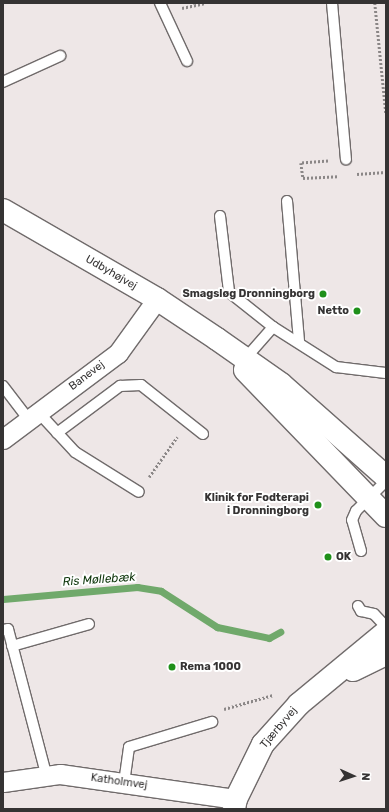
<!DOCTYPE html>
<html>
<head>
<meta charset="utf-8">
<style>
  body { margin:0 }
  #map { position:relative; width:389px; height:812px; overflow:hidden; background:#eee7e7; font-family:Rubik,sans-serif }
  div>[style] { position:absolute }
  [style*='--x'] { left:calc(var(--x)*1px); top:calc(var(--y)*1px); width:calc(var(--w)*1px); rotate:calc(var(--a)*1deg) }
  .stream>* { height:7px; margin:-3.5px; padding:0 3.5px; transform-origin:3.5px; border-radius:3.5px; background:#70a96b }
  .path>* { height:2.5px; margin-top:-1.25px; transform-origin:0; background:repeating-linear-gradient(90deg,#8b8787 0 2px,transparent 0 4px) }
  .roads { filter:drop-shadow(1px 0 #706b6b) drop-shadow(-1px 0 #706b6b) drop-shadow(0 1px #706b6b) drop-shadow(0 -1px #706b6b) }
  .lane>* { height:10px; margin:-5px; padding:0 5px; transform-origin:5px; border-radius:5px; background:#fff }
  .street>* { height:19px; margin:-9.5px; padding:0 9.5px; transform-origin:9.5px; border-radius:9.5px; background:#fff }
  .secondary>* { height:22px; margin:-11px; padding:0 11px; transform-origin:11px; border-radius:11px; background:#fff }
  .dots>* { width:11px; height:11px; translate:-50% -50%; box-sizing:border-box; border:2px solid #fff; border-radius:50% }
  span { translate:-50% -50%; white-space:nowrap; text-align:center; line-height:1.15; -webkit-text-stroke:4px #fff; paint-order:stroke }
  .street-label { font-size:11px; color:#353333 }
  .poi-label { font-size:11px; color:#353333; font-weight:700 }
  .right { translate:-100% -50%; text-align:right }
  .left { translate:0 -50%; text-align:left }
  .water-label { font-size:12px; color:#0e360b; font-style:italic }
  .frame { position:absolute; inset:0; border:4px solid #353333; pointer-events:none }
  .north { position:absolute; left:333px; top:756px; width:40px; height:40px; -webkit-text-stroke:3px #fff; paint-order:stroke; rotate:93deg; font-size:11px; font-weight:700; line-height:16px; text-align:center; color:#353333 }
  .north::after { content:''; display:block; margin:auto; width:14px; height:18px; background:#353333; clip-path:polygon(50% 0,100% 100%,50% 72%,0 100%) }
</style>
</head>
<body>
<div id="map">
  <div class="stream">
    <div style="--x:3;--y:599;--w:135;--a:-5.1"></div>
    <div style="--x:137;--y:587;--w:24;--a:9"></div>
    <div style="--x:161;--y:591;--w:67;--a:32.7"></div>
    <div style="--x:217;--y:627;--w:53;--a:11.9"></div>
    <div style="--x:269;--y:638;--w:13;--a:-29"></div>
  </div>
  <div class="path">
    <div style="--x:375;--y:3;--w:112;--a:84.3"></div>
    <div style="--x:182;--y:8;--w:24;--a:-12"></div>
    <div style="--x:328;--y:161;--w:27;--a:176"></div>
    <div style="--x:301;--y:163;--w:15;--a:82"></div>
    <div style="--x:303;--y:178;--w:35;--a:-3"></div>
    <div style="--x:357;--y:174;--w:29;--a:-4"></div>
    <div style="--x:149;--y:477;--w:49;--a:-55"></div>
    <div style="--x:224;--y:709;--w:51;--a:-15.9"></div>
  </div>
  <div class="roads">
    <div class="lane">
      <div style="--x:160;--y:3;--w:64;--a:65"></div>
      <div style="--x:332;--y:3;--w:157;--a:84.9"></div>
      <div style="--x:3;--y:82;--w:63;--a:-24.5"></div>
      <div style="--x:287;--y:201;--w:142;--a:85.1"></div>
      <div style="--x:220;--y:216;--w:77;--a:83.2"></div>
      <div style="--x:229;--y:292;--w:56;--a:38.5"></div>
      <div style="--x:273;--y:327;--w:75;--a:32.4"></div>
      <div style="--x:336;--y:367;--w:50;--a:6.8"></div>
      <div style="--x:244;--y:360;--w:44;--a:-48.7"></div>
      <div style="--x:3;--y:386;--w:43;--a:52.6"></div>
      <div style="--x:39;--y:413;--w:53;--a:47.3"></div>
      <div style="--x:75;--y:452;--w:75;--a:32"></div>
      <div style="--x:57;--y:433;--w:79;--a:-36.7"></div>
      <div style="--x:120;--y:386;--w:21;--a:-3"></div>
      <div style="--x:141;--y:385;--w:79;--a:38.3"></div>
      <div style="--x:361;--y:551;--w:32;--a:-106"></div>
      <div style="--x:352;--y:520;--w:10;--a:-66"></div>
      <div style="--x:356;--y:511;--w:42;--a:-45"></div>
      <div style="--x:358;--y:606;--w:6;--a:59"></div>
      <div style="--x:361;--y:611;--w:13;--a:13"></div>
      <div style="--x:374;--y:614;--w:18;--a:47"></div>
      <div style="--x:3;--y:630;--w:5;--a:-11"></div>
      <div style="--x:8;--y:629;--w:150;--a:75.3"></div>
      <div style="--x:12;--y:646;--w:80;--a:-15.9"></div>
      <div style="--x:124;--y:783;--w:36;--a:-82"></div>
      <div style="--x:129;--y:747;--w:87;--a:-16.8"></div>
    </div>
    <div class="street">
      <div style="--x:3;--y:439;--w:144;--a:-36.8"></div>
      <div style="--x:118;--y:353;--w:67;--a:-54.2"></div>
      <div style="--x:3;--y:782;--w:58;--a:-8"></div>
      <div style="--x:60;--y:774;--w:178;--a:8.1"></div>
    </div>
    <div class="secondary">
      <div style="--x:3;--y:210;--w:178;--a:30"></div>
      <div style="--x:157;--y:299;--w:72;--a:33.7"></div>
      <div style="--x:217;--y:339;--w:78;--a:35.1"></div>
      <div style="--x:281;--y:384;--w:140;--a:41.5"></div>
      <div style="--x:245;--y:370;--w:203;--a:46"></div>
      <div style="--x:353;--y:670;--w:37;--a:-26"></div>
      <div style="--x:234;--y:809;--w:10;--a:-79"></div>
      <div style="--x:236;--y:799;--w:61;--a:-63.9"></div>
      <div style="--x:263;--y:744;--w:54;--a:-48"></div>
      <div style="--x:299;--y:704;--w:113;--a:-39.6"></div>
    </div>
  </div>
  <div class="dots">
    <div style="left:323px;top:294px;background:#1f901a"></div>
    <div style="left:357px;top:311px;background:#1f901a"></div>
    <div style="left:318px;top:505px;background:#1f901a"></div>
    <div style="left:328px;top:557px;background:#1f901a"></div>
    <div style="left:172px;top:667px;background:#1f901a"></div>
  </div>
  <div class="street-label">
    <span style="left:111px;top:273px;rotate:30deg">Udbyhøjvej</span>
    <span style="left:87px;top:376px;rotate:-37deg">Banevej</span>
    <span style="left:279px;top:728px;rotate:-50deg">Tjærbyvej</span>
    <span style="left:119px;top:782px;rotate:8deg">Katholmvej</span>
  </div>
  <div class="poi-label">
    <span class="right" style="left:315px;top:294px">Smagsløg Dronningborg</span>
    <span class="right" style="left:349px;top:311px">Netto</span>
    <span class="right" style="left:309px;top:505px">Klinik for Fodterapi<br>i Dronningborg</span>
    <span class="left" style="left:336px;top:557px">OK</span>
    <span class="left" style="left:180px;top:667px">Rema 1000</span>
  </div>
  <div class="water-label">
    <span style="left:99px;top:580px;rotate:-4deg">Ris Møllebæk</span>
  </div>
  <div class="frame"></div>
  <div class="north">N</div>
</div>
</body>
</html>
